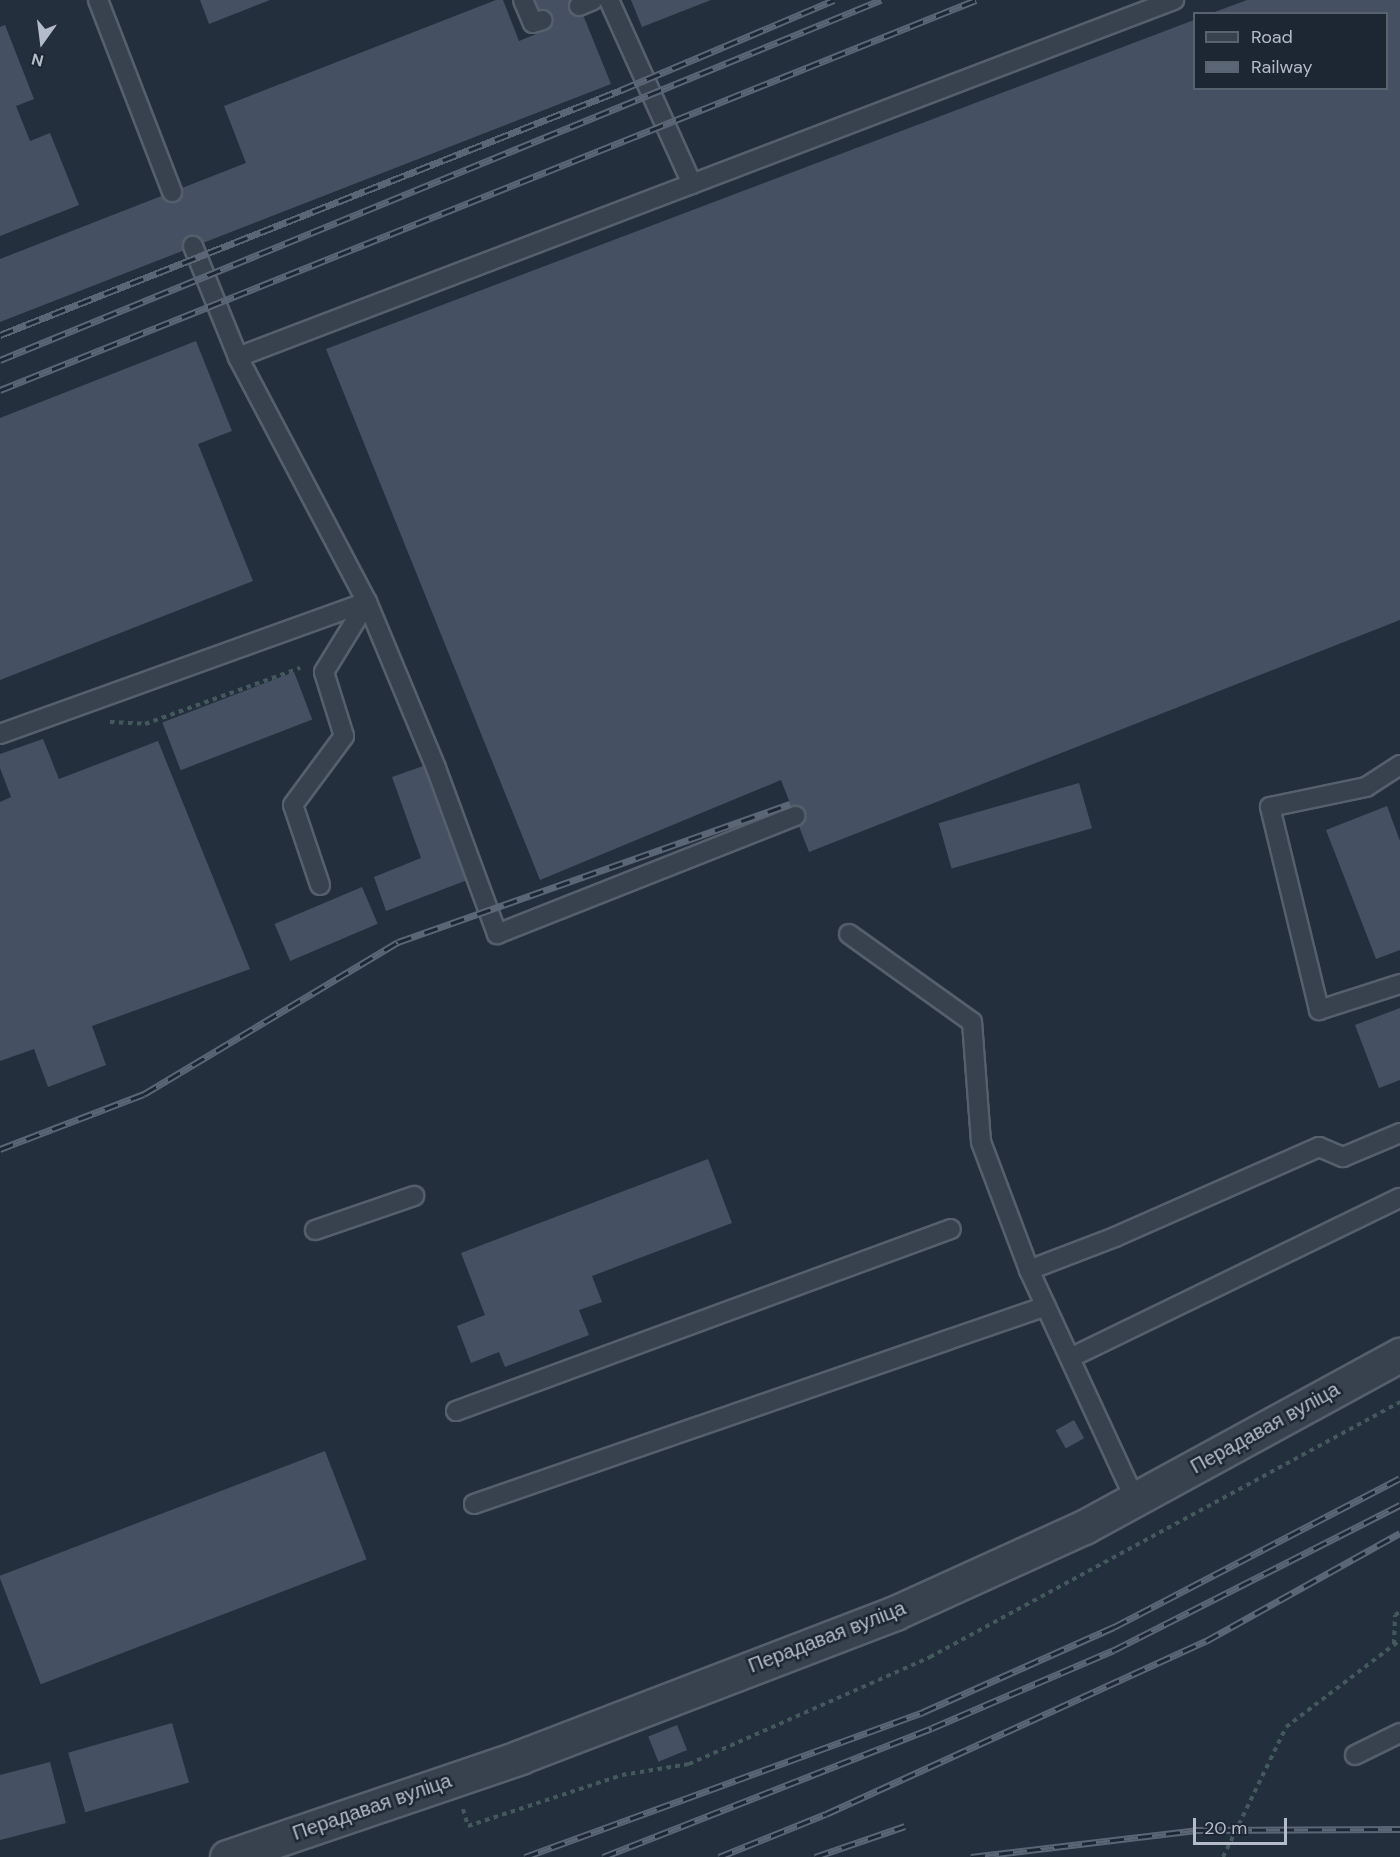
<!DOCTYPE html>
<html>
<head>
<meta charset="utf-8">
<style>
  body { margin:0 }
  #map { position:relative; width:1400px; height:1857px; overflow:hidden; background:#242f3e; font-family:"DM Sans",sans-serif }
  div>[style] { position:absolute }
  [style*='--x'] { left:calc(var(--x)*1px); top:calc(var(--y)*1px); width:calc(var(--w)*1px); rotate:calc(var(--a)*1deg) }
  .building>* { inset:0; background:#455162; transform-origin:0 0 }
  .path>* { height:4px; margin-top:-2px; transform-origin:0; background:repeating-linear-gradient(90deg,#44595c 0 4.5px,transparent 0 9px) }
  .roads { filter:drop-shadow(2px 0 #565f6c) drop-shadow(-2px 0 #565f6c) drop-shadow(0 2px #565f6c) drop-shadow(0 -2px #565f6c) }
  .lane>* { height:18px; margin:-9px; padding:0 9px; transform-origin:9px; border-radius:9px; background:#38414e }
  .street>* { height:33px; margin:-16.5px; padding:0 16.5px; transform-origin:16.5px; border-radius:16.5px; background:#38414e }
  .rail>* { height:7px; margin-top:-3.5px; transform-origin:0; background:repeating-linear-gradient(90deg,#1d2633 0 14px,#5a6575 0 28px); box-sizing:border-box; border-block:2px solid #5a6575 }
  span { translate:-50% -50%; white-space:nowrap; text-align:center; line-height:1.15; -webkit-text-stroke:5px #1d2633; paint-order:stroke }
  .street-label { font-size:20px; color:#b4bcc9 }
  .legend { position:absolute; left:1193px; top:12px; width:195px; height:78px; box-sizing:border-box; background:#1d2633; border:2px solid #59626f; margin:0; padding:8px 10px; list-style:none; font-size:18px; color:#b4bcc9 }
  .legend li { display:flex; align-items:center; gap:12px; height:30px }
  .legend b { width:30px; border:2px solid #59626f }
  .north { position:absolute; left:12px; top:12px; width:60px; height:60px; -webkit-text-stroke:4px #1d2633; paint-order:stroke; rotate:194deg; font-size:16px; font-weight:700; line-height:24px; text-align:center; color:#b4bcc9 }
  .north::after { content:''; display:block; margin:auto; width:21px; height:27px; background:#b4bcc9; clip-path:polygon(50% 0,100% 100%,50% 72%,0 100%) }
  .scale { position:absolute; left:1193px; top:1818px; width:94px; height:27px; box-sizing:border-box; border:3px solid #b4bcc9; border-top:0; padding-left:8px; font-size:18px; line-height:21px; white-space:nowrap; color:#b4bcc9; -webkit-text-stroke:4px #1d2633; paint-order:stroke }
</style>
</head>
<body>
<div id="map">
  <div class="building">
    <div style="clip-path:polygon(200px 0,270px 0,209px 24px)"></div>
    <div style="clip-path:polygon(496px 0,503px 0,519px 41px,546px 30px,535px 0,577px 0,611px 84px,0 322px,0 259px,246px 163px,224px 106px)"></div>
    <div style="clip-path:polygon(631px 0,711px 0,642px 27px)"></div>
    <div style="clip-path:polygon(1247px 0,1400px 0,1400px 620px,809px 852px,781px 780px,540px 880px,326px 349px,1194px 20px,1194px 88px,1386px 88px,1386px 14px,1212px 13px)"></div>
    <div style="clip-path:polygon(5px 25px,34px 99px,16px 106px,30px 141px,50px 133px,79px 205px,0 236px,0 27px)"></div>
    <div style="clip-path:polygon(196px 341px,232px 431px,198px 444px,253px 581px,0 680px,0 418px)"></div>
    <div style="left:294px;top:672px;width:51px;height:141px;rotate:69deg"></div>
    <div style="clip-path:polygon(43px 739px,59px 779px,158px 741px,250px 969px,92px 1026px,106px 1065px,48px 1087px,34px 1049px,0 1061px,0 802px,11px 797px,0 768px,0 754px)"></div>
    <div style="clip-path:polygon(426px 765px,470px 879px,386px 911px,374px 877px,421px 858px,392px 777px)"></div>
    <div style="left:1079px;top:783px;width:47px;height:146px;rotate:74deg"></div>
    <div style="clip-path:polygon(1387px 806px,1400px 841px,1400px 950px,1376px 959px,1326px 830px)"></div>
    <div style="left:362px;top:887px;width:40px;height:95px;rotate:67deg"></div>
    <div style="clip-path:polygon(1400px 1008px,1400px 1080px,1379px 1088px,1355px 1025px)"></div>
    <div style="clip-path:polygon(708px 1159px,732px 1223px,592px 1276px,602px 1302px,579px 1310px,589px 1335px,505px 1367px,499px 1352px,471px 1363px,457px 1326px,485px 1315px,461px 1253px)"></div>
    <div style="left:1074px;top:1420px;width:21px;height:21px;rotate:61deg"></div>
    <div style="left:325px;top:1451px;width:116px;height:349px;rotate:69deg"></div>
    <div style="left:172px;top:1723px;width:62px;height:108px;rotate:74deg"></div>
    <div style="left:677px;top:1725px;width:27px;height:31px;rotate:68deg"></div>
    <div style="clip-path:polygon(50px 1762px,66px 1823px,0 1840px,0 1775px)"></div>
  </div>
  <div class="path">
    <div style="--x:110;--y:722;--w:35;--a:3"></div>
    <div style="--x:145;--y:724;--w:165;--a:-19.9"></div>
    <div style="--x:1394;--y:1644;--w:29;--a:-88"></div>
    <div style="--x:1395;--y:1615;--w:6;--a:-31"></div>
    <div style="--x:463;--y:1809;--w:18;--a:74"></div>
    <div style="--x:468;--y:1826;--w:162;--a:-18.3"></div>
    <div style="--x:622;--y:1775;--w:68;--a:-9.3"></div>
    <div style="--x:689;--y:1764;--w:264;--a:-23.9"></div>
    <div style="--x:930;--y:1657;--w:535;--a:-28.48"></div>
    <div style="--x:1223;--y:1857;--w:144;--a:-64.1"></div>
    <div style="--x:1286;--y:1727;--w:143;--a:-37.3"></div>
  </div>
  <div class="roads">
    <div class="lane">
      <div style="--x:98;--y:0;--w:206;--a:68.9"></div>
      <div style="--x:523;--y:0;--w:25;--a:67"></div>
      <div style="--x:533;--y:23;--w:10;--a:-17"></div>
      <div style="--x:609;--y:0;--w:202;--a:65.7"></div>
      <div style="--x:579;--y:6;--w:15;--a:-23"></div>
      <div style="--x:238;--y:357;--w:1002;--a:-20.88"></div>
      <div style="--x:367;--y:602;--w:180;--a:67.4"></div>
      <div style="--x:436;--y:768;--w:177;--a:69.8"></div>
      <div style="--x:497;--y:934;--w:321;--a:-21.6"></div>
      <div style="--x:0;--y:734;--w:390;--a:-19.8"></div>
      <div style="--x:367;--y:602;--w:277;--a:-117.8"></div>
      <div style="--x:238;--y:357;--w:120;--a:-112.1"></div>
      <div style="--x:1400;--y:765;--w:40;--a:147.1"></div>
      <div style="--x:1366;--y:787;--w:98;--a:168.2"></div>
      <div style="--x:1270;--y:807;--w:209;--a:76.4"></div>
      <div style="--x:1319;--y:1010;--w:85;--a:-17.8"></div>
      <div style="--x:320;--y:885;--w:84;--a:-108.6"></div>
      <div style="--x:293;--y:805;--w:86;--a:-53.5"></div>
      <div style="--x:344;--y:736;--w:67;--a:-107.4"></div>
      <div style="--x:324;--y:672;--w:82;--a:-58.4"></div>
      <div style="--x:849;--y:934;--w:151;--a:35.6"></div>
      <div style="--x:972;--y:1022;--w:120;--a:85.7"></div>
      <div style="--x:981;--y:1142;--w:137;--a:69.4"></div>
      <div style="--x:1029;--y:1270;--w:92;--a:-21"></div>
      <div style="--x:1115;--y:1237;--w:223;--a:-23.8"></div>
      <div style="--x:1319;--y:1147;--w:26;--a:23"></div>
      <div style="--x:1343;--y:1157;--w:62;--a:-22.8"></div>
      <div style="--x:315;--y:1230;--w:105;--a:-19"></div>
      <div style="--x:1029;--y:1270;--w:252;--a:65.2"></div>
      <div style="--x:1070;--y:1358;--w:367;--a:-25.9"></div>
      <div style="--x:456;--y:1411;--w:527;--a:-20.19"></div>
      <div style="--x:474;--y:1504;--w:605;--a:-19.09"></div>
      <div style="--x:1355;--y:1755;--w:50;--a:-26.1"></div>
    </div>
    <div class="street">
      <div style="--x:227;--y:1857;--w:310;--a:-18.8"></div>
      <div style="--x:520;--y:1757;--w:402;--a:-21"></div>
      <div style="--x:895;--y:1613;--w:208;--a:-24.5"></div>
      <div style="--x:1084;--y:1527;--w:360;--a:-28.6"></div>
    </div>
  </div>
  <div class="rail">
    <div style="--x:0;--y:335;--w:668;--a:-21.53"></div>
    <div style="--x:621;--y:90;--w:231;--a:-22.9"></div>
    <div style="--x:0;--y:360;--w:952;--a:-22.23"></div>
    <div style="--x:0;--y:390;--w:1051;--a:-21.78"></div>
    <div style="--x:0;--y:1149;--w:154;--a:-20.9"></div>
    <div style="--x:144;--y:1094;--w:296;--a:-30.9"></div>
    <div style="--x:398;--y:942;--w:416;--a:-19.4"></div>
    <div style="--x:525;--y:1857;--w:424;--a:-20"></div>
    <div style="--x:923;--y:1712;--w:209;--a:-24"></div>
    <div style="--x:1114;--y:1627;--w:322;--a:-27.5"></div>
    <div style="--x:603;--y:1857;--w:353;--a:-21.4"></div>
    <div style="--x:932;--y:1728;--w:198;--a:-23.2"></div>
    <div style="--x:1114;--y:1650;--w:321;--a:-26.9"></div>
    <div style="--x:719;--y:1857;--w:115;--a:-21.9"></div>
    <div style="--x:826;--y:1814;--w:418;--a:-24.5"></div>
    <div style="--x:1206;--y:1641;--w:222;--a:-29.1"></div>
    <div style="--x:815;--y:1857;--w:95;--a:-19"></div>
    <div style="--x:971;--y:1857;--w:227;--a:-6.8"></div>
    <div style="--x:1196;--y:1830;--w:204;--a:-0.3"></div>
  </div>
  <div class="street-label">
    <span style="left:1265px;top:1428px;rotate:-29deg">Перадавая вуліца</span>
    <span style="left:827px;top:1637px;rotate:-21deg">Перадавая вуліца</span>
    <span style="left:372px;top:1807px;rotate:-19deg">Перадавая вуліца</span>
  </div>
  <ul class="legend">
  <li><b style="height:8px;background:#38414e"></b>Road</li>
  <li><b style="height:8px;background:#5a6575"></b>Railway</li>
  </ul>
  <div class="north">N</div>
  <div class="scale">20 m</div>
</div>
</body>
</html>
